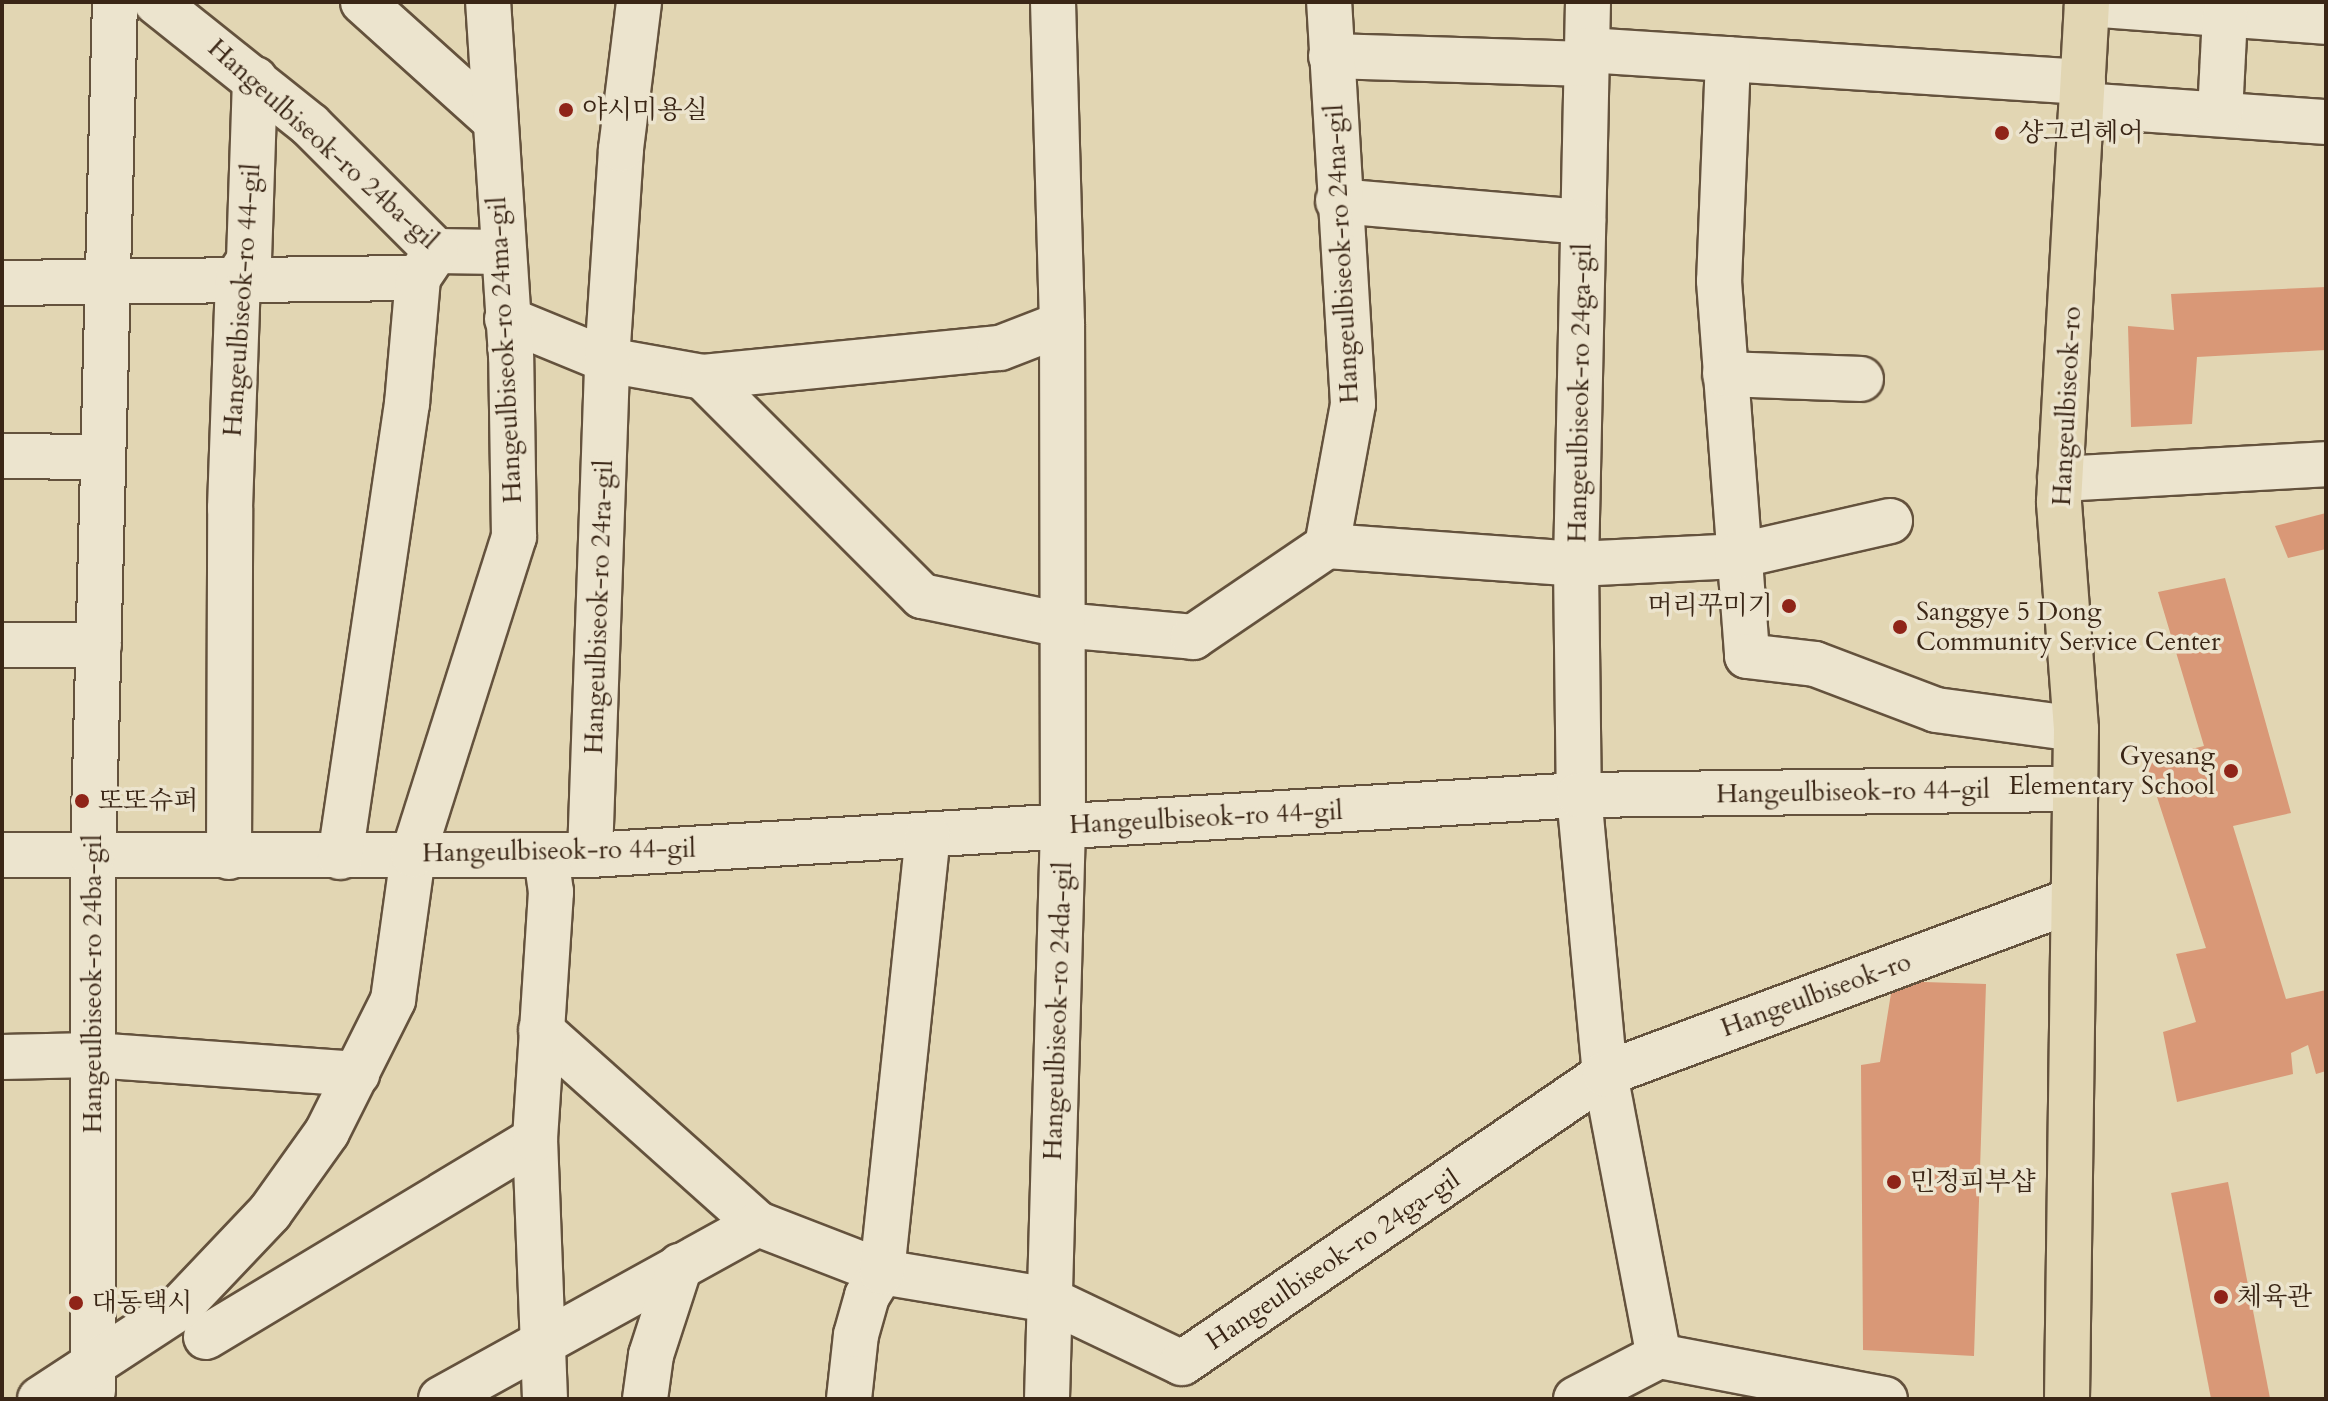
<!DOCTYPE html>
<html>
<head>
<meta charset="utf-8">
<style>
  body { margin:0 }
  #map { position:relative; width:2328px; height:1401px; overflow:hidden; background:#e2d6b3; font-family:Cardo,"Noto Serif KR",serif }
  div>[style] { position:absolute }
  [style*='--x'] { left:calc(var(--x)*1px); top:calc(var(--y)*1px); width:calc(var(--w)*1px); rotate:calc(var(--a)*1deg) }
  .building>* { inset:0; background:#d99877; transform-origin:0 0 }
  .roads { filter:drop-shadow(2px 0 #64523d) drop-shadow(-2px 0 #64523d) drop-shadow(0 2px #64523d) drop-shadow(0 -2px #64523d) }
  .minor>* { height:44px; margin:-22px; padding:0 22px; transform-origin:22px; border-radius:22px; background:#ece4ce }
  .major>* { height:44px; margin:-22px; padding:0 22px; transform-origin:22px; border-radius:22px; background:#e2d6b3 }
  .dots>* { width:22px; height:22px; translate:-50% -50%; box-sizing:border-box; border:4px solid #ece4ce; border-radius:50% }
  span { translate:-50% -50%; white-space:nowrap; text-align:center; line-height:1.15; -webkit-text-stroke:7px #ece4ce; paint-order:stroke }
  .poi-label { font-size:26px; color:#3a2616 }
  .left { translate:0 -50%; text-align:left }
  .right { translate:-100% -50%; text-align:right }
  .street-label { font-size:26px; color:#3a2616 }
  .frame { position:absolute; inset:0; border:4px solid #3a2616; pointer-events:none }
</style>
</head>
<body>
<div id="map">
  <div class="building">
    <div style="clip-path:polygon(2326px 287px,2326px 350px,2197px 357px,2192px 424px,2131px 427px,2128px 326px,2174px 330px,2171px 294px)"></div>
    <div style="clip-path:polygon(2326px 513px,2326px 549px,2288px 558px,2275px 526px)"></div>
    <div style="clip-path:polygon(2225px 578px,2291px 813px,2233px 826px,2286px 999px,2326px 990px,2326px 1071px,2316px 1074px,2308px 1045px,2291px 1053px,2293px 1074px,2177px 1102px,2163px 1032px,2196px 1022px,2176px 954px,2206px 948px,2145px 760px,2204px 746px,2158px 592px)"></div>
    <div style="clip-path:polygon(1893px 981px,1986px 984px,1974px 1356px,1863px 1350px,1861px 1065px,1880px 1062px)"></div>
    <div style="left:2228px;top:1182px;width:221px;height:58px;rotate:79deg"></div>
  </div>
  <div class="roads">
    <div class="minor">
      <div style="--x:156;--y:2;--w:197;--a:38.6"></div>
      <div style="--x:310;--y:125;--w:178;--a:45"></div>
      <div style="--x:436;--y:251;--w:65;--a:0.9"></div>
      <div style="--x:363;--y:2;--w:176;--a:42"></div>
      <div style="--x:1588;--y:2;--w:562;--a:91.22"></div>
      <div style="--x:1576;--y:564;--w:231;--a:89.3"></div>
      <div style="--x:1579;--y:795;--w:280;--a:84.7"></div>
      <div style="--x:1605;--y:1074;--w:287;--a:79.2"></div>
      <div style="--x:2087;--y:4;--w:240;--a:4.3"></div>
      <div style="--x:1587;--y:50;--w:497;--a:3.7"></div>
      <div style="--x:1331;--y:56;--w:256;--a:1.8"></div>
      <div style="--x:1728;--y:59;--w:222;--a:92.3"></div>
      <div style="--x:1719;--y:281;--w:376;--a:85.7"></div>
      <div style="--x:1747;--y:656;--w:68;--a:6.7"></div>
      <div style="--x:1815;--y:664;--w:129;--a:20.8"></div>
      <div style="--x:1936;--y:710;--w:141;--a:7.7"></div>
      <div style="--x:2082;--y:105;--w:245;--a:4"></div>
      <div style="--x:2220;--y:114;--w:99;--a:-87.1"></div>
      <div style="--x:1338;--y:201;--w:246;--a:4.9"></div>
      <div style="--x:2;--y:283;--w:416;--a:-0.7"></div>
      <div style="--x:507;--y:319;--w:108;--a:22.3"></div>
      <div style="--x:607;--y:360;--w:97;--a:10"></div>
      <div style="--x:703;--y:377;--w:310;--a:45"></div>
      <div style="--x:922;--y:596;--w:143;--a:11.7"></div>
      <div style="--x:1062;--y:625;--w:132;--a:5.2"></div>
      <div style="--x:1193;--y:637;--w:162;--a:-34.2"></div>
      <div style="--x:1327;--y:546;--w:144;--a:-79.6"></div>
      <div style="--x:1353;--y:404;--w:403;--a:-93.4"></div>
      <div style="--x:1725;--y:374;--w:136;--a:2.1"></div>
      <div style="--x:703;--y:377;--w:298;--a:-5.6"></div>
      <div style="--x:1000;--y:348;--w:66;--a:-21.2"></div>
      <div style="--x:2;--y:456;--w:101;--a:0.6"></div>
      <div style="--x:2060;--y:479;--w:266;--a:-3.2"></div>
      <div style="--x:1327;--y:546;--w:250;--a:4.1"></div>
      <div style="--x:1576;--y:564;--w:161;--a:-2.8"></div>
      <div style="--x:1737;--y:556;--w:157;--a:-12.9"></div>
      <div style="--x:2;--y:645;--w:97;--a:0"></div>
      <div style="--x:2;--y:855;--w:588;--a:0"></div>
      <div style="--x:590;--y:855;--w:991;--a:-3.47"></div>
      <div style="--x:1579;--y:795;--w:493;--a:-0.7"></div>
      <div style="--x:590;--y:855;--w:495;--a:-88"></div>
      <div style="--x:607;--y:360;--w:211;--a:-86.2"></div>
      <div style="--x:621;--y:149;--w:148;--a:-83"></div>
      <div style="--x:229;--y:857;--w:349;--a:-89.8"></div>
      <div style="--x:230;--y:508;--w:231;--a:-88"></div>
      <div style="--x:238;--y:277;--w:20;--a:-57"></div>
      <div style="--x:249;--y:260;--w:181;--a:-88.1"></div>
      <div style="--x:340;--y:857;--w:458;--a:-81.6"></div>
      <div style="--x:407;--y:404;--w:126;--a:-85"></div>
      <div style="--x:418;--y:278;--w:32;--a:-56"></div>
      <div style="--x:541;--y:1030;--w:291;--a:41.8"></div>
      <div style="--x:2;--y:1057;--w:91;--a:-1.3"></div>
      <div style="--x:93;--y:1055;--w:265;--a:4.1"></div>
      <div style="--x:206;--y:1337;--w:384;--a:-31"></div>
      <div style="--x:93;--y:1391;--w:534;--a:-90"></div>
      <div style="--x:93;--y:857;--w:855;--a:-88.53"></div>
      <div style="--x:40;--y:1399;--w:166;--a:-33.2"></div>
      <div style="--x:179;--y:1308;--w:132;--a:-46.5"></div>
      <div style="--x:270;--y:1212;--w:98;--a:-54.5"></div>
      <div style="--x:327;--y:1132;--w:148;--a:-63.4"></div>
      <div style="--x:393;--y:1000;--w:146;--a:-82.1"></div>
      <div style="--x:413;--y:855;--w:334;--a:-72.4"></div>
      <div style="--x:514;--y:537;--w:181;--a:-90.9"></div>
      <div style="--x:511;--y:356;--w:355;--a:-93.7"></div>
      <div style="--x:441;--y:1399;--w:362;--a:-28.9"></div>
      <div style="--x:758;--y:1224;--w:133;--a:21.2"></div>
      <div style="--x:882;--y:1272;--w:170;--a:9.5"></div>
      <div style="--x:1050;--y:1300;--w:146;--a:25.5"></div>
      <div style="--x:1182;--y:1363;--w:512;--a:-34.34"></div>
      <div style="--x:1605;--y:1074;--w:499;--a:-20.4"></div>
      <div style="--x:545;--y:1399;--w:260;--a:-92.2"></div>
      <div style="--x:535;--y:1139;--w:248;--a:-86.3"></div>
      <div style="--x:551;--y:892;--w:37;--a:-98"></div>
      <div style="--x:645;--y:1399;--w:44;--a:-82.2"></div>
      <div style="--x:651;--y:1355;--w:94;--a:-72"></div>
      <div style="--x:849;--y:1399;--w:64;--a:-83.8"></div>
      <div style="--x:856;--y:1335;--w:41;--a:-74.2"></div>
      <div style="--x:867;--y:1296;--w:28;--a:-58"></div>
      <div style="--x:882;--y:1272;--w:439;--a:-84"></div>
      <div style="--x:1047;--y:1399;--w:573;--a:-88.4"></div>
      <div style="--x:1063;--y:826;--w:502;--a:-90.11"></div>
      <div style="--x:1062;--y:324;--w:322;--a:-91.6"></div>
      <div style="--x:1576;--y:1399;--w:93;--a:-27.4"></div>
      <div style="--x:1659;--y:1356;--w:230;--a:10.8"></div>
    </div>
    <div class="major">
      <div style="--x:2067;--y:1399;--w:670;--a:-89.23"></div>
      <div style="--x:2076;--y:729;--w:228;--a:-94.3"></div>
      <div style="--x:2059;--y:502;--w:501;--a:-86.79"></div>
    </div>
  </div>
  <div class="dots">
    <div style="left:566px;top:110px;background:#8f2418"></div>
    <div style="left:2002px;top:133px;background:#8f2418"></div>
    <div style="left:1789px;top:606px;background:#8f2418"></div>
    <div style="left:1900px;top:627px;background:#8f2418"></div>
    <div style="left:2231px;top:771px;background:#8f2418"></div>
    <div style="left:82px;top:801px;background:#8f2418"></div>
    <div style="left:1894px;top:1182px;background:#8f2418"></div>
    <div style="left:2221px;top:1297px;background:#8f2418"></div>
    <div style="left:76px;top:1303px;background:#8f2418"></div>
  </div>
  <div class="poi-label">
    <span class="left" style="left:582px;top:110px">야시미용실</span>
    <span class="left" style="left:2018px;top:133px">샹그리헤어</span>
    <span class="right" style="left:1773px;top:606px">머리꾸미기</span>
    <span class="left" style="left:1916px;top:627px">Sanggye 5 Dong<br>Community Service Center</span>
    <span class="right" style="left:2215px;top:771px">Gyesang<br>Elementary School</span>
    <span class="left" style="left:98px;top:801px">또또슈퍼</span>
    <span class="left" style="left:1910px;top:1182px">민정피부샵</span>
    <span class="left" style="left:2237px;top:1297px">체육관</span>
    <span class="left" style="left:92px;top:1303px">대동택시</span>
  </div>
  <div class="street-label">
    <span style="left:323px;top:144px;rotate:42deg">Hangeulbiseok-ro 24ba-gil</span>
    <span style="left:1342px;top:254px;rotate:-93deg">Hangeulbiseok-ro 24na-gil</span>
    <span style="left:242px;top:300px;rotate:-86deg">Hangeulbiseok-ro 44-gil</span>
    <span style="left:505px;top:350px;rotate:-93deg">Hangeulbiseok-ro 24ma-gil</span>
    <span style="left:1580px;top:393px;rotate:-89deg">Hangeulbiseok-ro 24ga-gil</span>
    <span style="left:2067px;top:406px;rotate:-87deg">Hangeulbiseok-ro</span>
    <span style="left:599px;top:607px;rotate:-88deg">Hangeulbiseok-ro 24ra-gil</span>
    <span style="left:1853px;top:792px;rotate:-1deg">Hangeulbiseok-ro 44-gil</span>
    <span style="left:1206px;top:818px;rotate:-3deg">Hangeulbiseok-ro 44-gil</span>
    <span style="left:559px;top:851px;rotate:-1deg">Hangeulbiseok-ro 44-gil</span>
    <span style="left:93px;top:984px;rotate:-90deg">Hangeulbiseok-ro 24ba-gil</span>
    <span style="left:1816px;top:995px;rotate:-20deg">Hangeulbiseok-ro</span>
    <span style="left:1058px;top:1011px;rotate:-88deg">Hangeulbiseok-ro 24da-gil</span>
    <span style="left:1333px;top:1260px;rotate:-34deg">Hangeulbiseok-ro 24ga-gil</span>
  </div>
  <div class="frame"></div>
</div>
</body>
</html>
